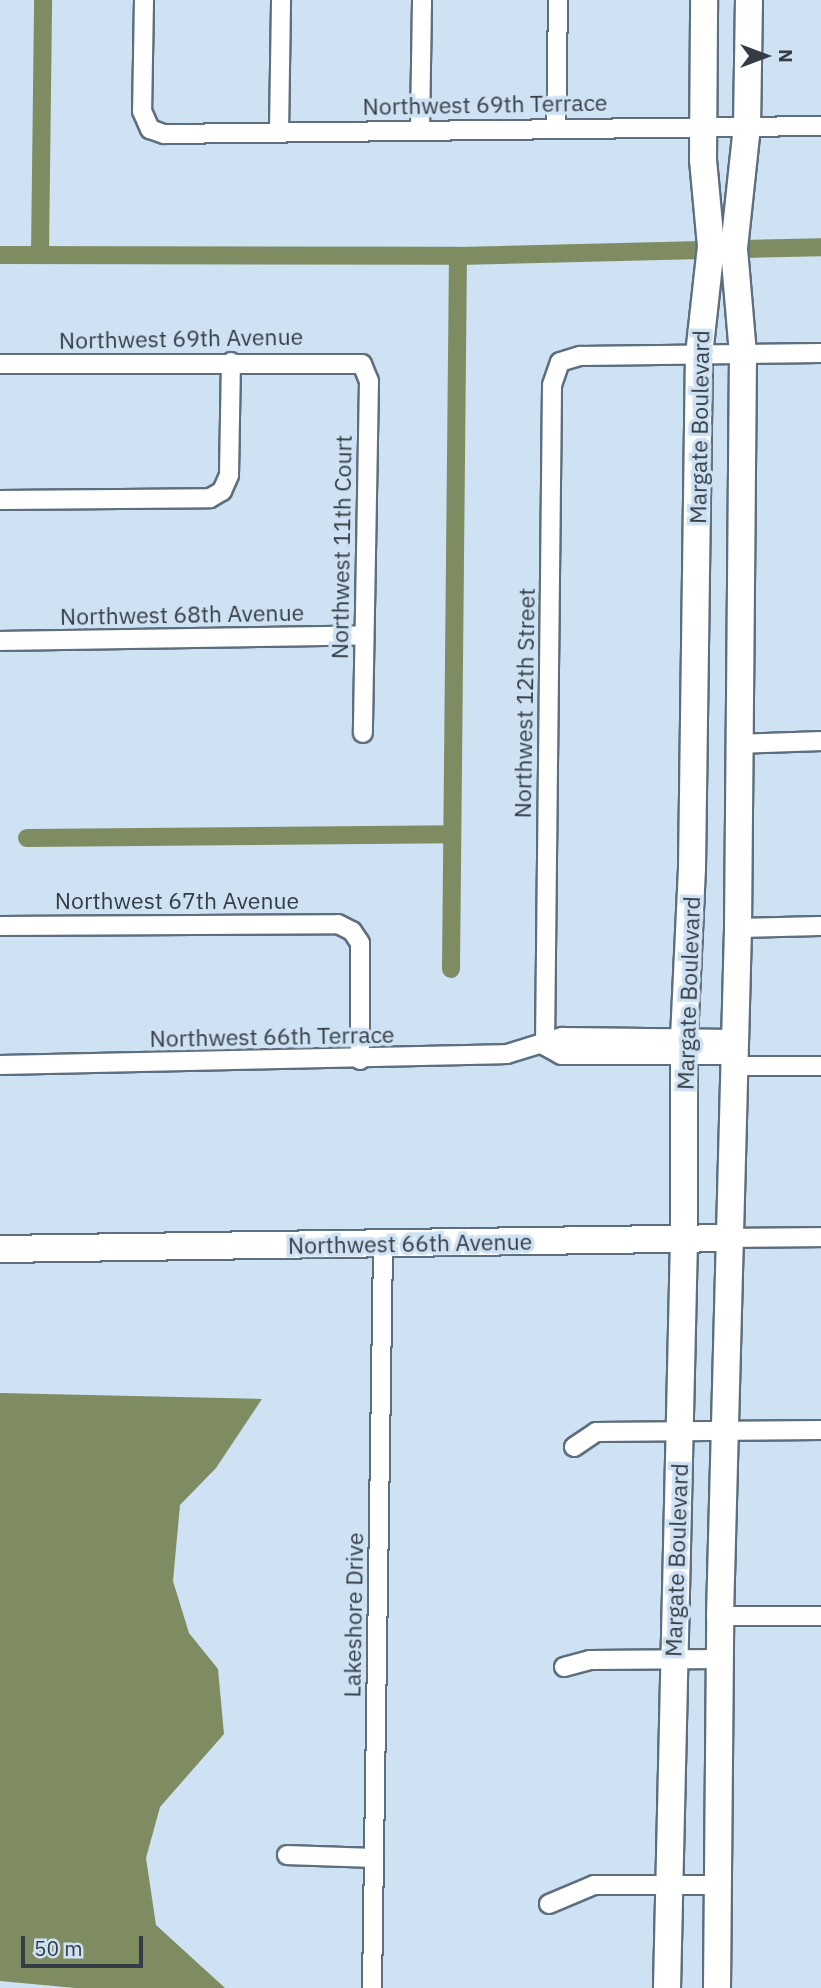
<!DOCTYPE html>
<html>
<head>
<meta charset="utf-8">
<style>
  body { margin:0 }
  #map { position:relative; width:821px; height:1988px; overflow:hidden; background:#cee2f4; font-family:"IBM Plex Sans",sans-serif }
  div>[style] { position:absolute }
  [style*='--x'] { left:calc(var(--x)*1px); top:calc(var(--y)*1px); width:calc(var(--w)*1px); rotate:calc(var(--a)*1deg) }
  .water>* { inset:0; background:#7f8c61 }
  .canal>* { height:18px; margin:-9px; padding:0 9px; transform-origin:9px; border-radius:9px; background:#7f8c61 }
  .roads { filter:drop-shadow(2px 0 #5d6f7f) drop-shadow(-2px 0 #5d6f7f) drop-shadow(0 2px #5d6f7f) drop-shadow(0 -2px #5d6f7f) }
  .street>* { height:18px; margin:-9px; padding:0 9px; transform-origin:9px; border-radius:9px; background:#fff }
  .secondary>* { height:26px; margin:-13px; padding:0 13px; transform-origin:13px; border-radius:13px; background:#fff }
  span { translate:-50% -50%; white-space:nowrap; text-align:center; line-height:1.15; -webkit-text-stroke:7px #cee2f4; paint-order:stroke }
  .street-label { font-size:23px; color:#353d44 }
  .north { position:absolute; left:730px; top:21px; width:70px; height:70px; -webkit-text-stroke:5px #cee2f4; paint-order:stroke; rotate:90deg; font-size:19px; font-weight:700; line-height:28px; text-align:center; color:#353d44 }
  .north::after { content:''; display:block; margin:auto; width:24px; height:32px; background:#353d44; clip-path:polygon(50% 0,100% 100%,50% 72%,0 100%) }
  .scale { position:absolute; left:21px; top:1936px; width:122px; height:32px; box-sizing:border-box; border:4px solid #353d44; border-top:0; padding-left:9px; font-size:21px; line-height:24px; white-space:nowrap; color:#353d44; -webkit-text-stroke:5px #cee2f4; paint-order:stroke }
</style>
</head>
<body>
<div id="map">
  <div class="water">
    <div style="clip-path:polygon(0 1393px,262px 1399px,216px 1468px,180px 1505px,173px 1581px,189px 1633px,218px 1669px,224px 1734px,160px 1807px,146px 1858px,156px 1925px,225px 1988px,75px 1988px,0 1981px)"></div>
  </div>
  <div class="canal">
    <div style="--x:40;--y:254;--w:254;--a:-89.3"></div>
    <div style="--x:0;--y:255;--w:458;--a:0.1"></div>
    <div style="--x:458;--y:256;--w:363;--a:-1.4"></div>
    <div style="--x:27;--y:838;--w:425;--a:-0.5"></div>
    <div style="--x:451;--y:969;--w:713;--a:-89.44"></div>
  </div>
  <div class="roads">
    <div class="street">
      <div style="--x:144;--y:0;--w:111;--a:91"></div>
      <div style="--x:142;--y:111;--w:20;--a:66"></div>
      <div style="--x:150;--y:129;--w:15;--a:20"></div>
      <div style="--x:164;--y:134;--w:657;--a:-0.7"></div>
      <div style="--x:420;--y:129;--w:129;--a:-89.1"></div>
      <div style="--x:556;--y:129;--w:129;--a:-89.1"></div>
      <div style="--x:279;--y:131;--w:131;--a:-89.1"></div>
      <div style="--x:0;--y:364;--w:362;--a:0"></div>
      <div style="--x:362;--y:364;--w:18;--a:68"></div>
      <div style="--x:369;--y:381;--w:352;--a:91"></div>
      <div style="--x:0;--y:500;--w:210;--a:-0.5"></div>
      <div style="--x:210;--y:498;--w:14;--a:-30"></div>
      <div style="--x:222;--y:491;--w:17;--a:-66"></div>
      <div style="--x:229;--y:475;--w:113;--a:-89"></div>
      <div style="--x:0;--y:641;--w:364;--a:-0.9"></div>
      <div style="--x:737;--y:744;--w:84;--a:-2"></div>
      <div style="--x:0;--y:926;--w:338;--a:-0.3"></div>
      <div style="--x:338;--y:924;--w:16;--a:27"></div>
      <div style="--x:352;--y:931;--w:14;--a:56"></div>
      <div style="--x:360;--y:943;--w:117;--a:90"></div>
      <div style="--x:738;--y:928;--w:83;--a:-1.4"></div>
      <div style="--x:545;--y:1046;--w:661;--a:-89.39"></div>
      <div style="--x:552;--y:385;--w:24;--a:-71"></div>
      <div style="--x:560;--y:362;--w:21;--a:-17"></div>
      <div style="--x:580;--y:356;--w:241;--a:-0.7"></div>
      <div style="--x:545;--y:1046;--w:18;--a:29"></div>
      <div style="--x:561;--y:1055;--w:173;--a:0"></div>
      <div style="--x:0;--y:1065;--w:507;--a:-1.24"></div>
      <div style="--x:507;--y:1054;--w:58;--a:-17.2"></div>
      <div style="--x:562;--y:1037;--w:173;--a:0.7"></div>
      <div style="--x:734;--y:1066;--w:87;--a:0"></div>
      <div style="--x:730;--y:1238;--w:91;--a:-0.6"></div>
      <div style="--x:574;--y:1447;--w:27;--a:-34"></div>
      <div style="--x:596;--y:1432;--w:225;--a:-0.5"></div>
      <div style="--x:720;--y:1616;--w:101;--a:0"></div>
      <div style="--x:564;--y:1667;--w:27;--a:-15"></div>
      <div style="--x:590;--y:1660;--w:130;--a:-0.4"></div>
      <div style="--x:287;--y:1855;--w:87;--a:2"></div>
      <div style="--x:549;--y:1904;--w:49;--a:-22.9"></div>
      <div style="--x:594;--y:1885;--w:122;--a:0"></div>
      <div style="--x:372;--y:1988;--w:745;--a:-89.15"></div>
    </div>
    <div class="secondary">
      <div style="--x:0;--y:1249;--w:730;--a:-0.86"></div>
      <div style="--x:667;--y:1988;--w:749;--a:-88.7"></div>
      <div style="--x:684;--y:1239;--w:201;--a:-90"></div>
      <div style="--x:684;--y:1038;--w:171;--a:-87.3"></div>
      <div style="--x:692;--y:867;--w:512;--a:-89.22"></div>
      <div style="--x:699;--y:355;--w:110;--a:-83.7"></div>
      <div style="--x:711;--y:246;--w:86;--a:-95.3"></div>
      <div style="--x:703;--y:160;--w:160;--a:-89.6"></div>
      <div style="--x:717;--y:1988;--w:372;--a:-89.5"></div>
      <div style="--x:720;--y:1616;--w:688;--a:-88.5"></div>
      <div style="--x:738;--y:928;--w:574;--a:-89.5"></div>
      <div style="--x:743;--y:354;--w:106;--a:-94.9"></div>
      <div style="--x:734;--y:248;--w:122;--a:-83.9"></div>
      <div style="--x:747;--y:127;--w:127;--a:-89.1"></div>
    </div>
  </div>
  <div class="street-label">
    <span style="left:485px;top:104px;rotate:-1deg">Northwest 69th Terrace</span>
    <span style="left:181px;top:338px;rotate:-1deg">Northwest 69th Avenue</span>
    <span style="left:699px;top:427px;rotate:-89deg">Margate Boulevard</span>
    <span style="left:341px;top:547px;rotate:-89deg">Northwest 11th Court</span>
    <span style="left:182px;top:614px;rotate:-1deg">Northwest 68th Avenue</span>
    <span style="left:524px;top:703px;rotate:-89deg">Northwest 12th Street</span>
    <span style="left:177px;top:900px">Northwest 67th Avenue</span>
    <span style="left:688px;top:993px;rotate:-88deg">Margate Boulevard</span>
    <span style="left:272px;top:1036px;rotate:-1deg">Northwest 66th Terrace</span>
    <span style="left:410px;top:1243px;rotate:-1deg">Northwest 66th Avenue</span>
    <span style="left:676px;top:1560px;rotate:-88deg">Margate Boulevard</span>
    <span style="left:353px;top:1615px;rotate:-89deg">Lakeshore Drive</span>
  </div>
  <div class="north">N</div>
  <div class="scale">50 m</div>
</div>
</body>
</html>
